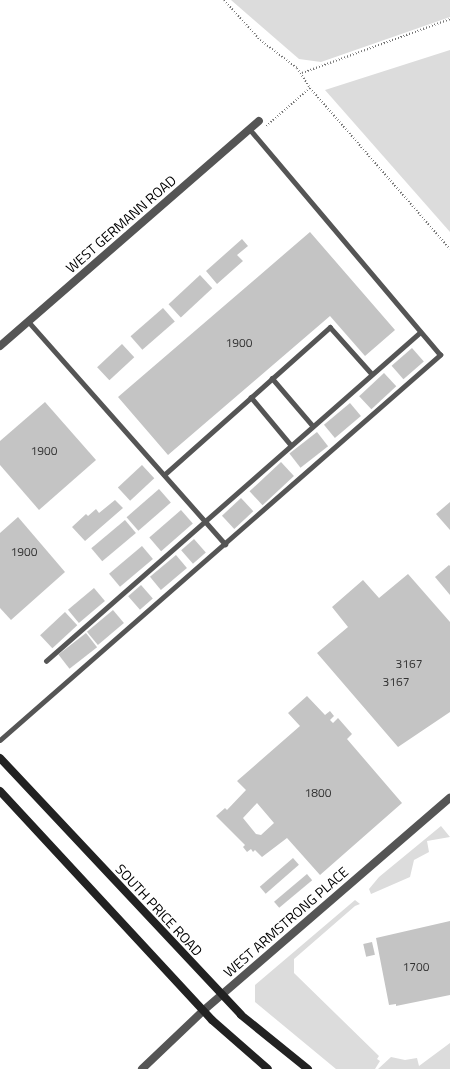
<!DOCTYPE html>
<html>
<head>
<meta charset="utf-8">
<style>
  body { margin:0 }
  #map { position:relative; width:450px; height:1069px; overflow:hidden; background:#fff; font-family:"Titillium Web",sans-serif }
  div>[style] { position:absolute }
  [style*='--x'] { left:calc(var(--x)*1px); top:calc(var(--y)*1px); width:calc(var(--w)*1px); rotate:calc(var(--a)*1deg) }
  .green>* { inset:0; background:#dcdcdc }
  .building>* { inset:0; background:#c4c4c4; transform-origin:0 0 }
  .path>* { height:2px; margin-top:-1px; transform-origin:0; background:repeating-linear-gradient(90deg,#777 0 1px,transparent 0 3px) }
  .lane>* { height:4.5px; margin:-2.25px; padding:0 2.25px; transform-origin:2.25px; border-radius:2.25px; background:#555 }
  .street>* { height:8px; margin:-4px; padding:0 4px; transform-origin:4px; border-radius:4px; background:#555 }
  .secondary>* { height:8px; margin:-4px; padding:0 4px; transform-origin:4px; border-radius:4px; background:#222 }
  span { translate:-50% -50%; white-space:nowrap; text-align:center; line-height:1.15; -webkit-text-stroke:3.5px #fff; paint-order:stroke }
  .number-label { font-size:12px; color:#313131 }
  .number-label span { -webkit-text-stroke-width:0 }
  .street-label { font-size:14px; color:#000 }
</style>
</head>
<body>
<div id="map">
  <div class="green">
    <div style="clip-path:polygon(231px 0,450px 0,450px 17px,321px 62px,299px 59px)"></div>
    <div style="clip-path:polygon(450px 50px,450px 232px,325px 90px)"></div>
    <div style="clip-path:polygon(441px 826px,450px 837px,427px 841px,429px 852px,414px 860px,410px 877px,371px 894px,369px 889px,379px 877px)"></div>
    <div style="clip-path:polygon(355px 900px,360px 904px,355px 906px,294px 959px,294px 973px,379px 1056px,377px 1059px,380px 1061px,375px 1069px,336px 1069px,255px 1002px,255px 985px)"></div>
    <div style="clip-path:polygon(450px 1043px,450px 1069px,378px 1069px,391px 1057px,405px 1060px,417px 1058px,419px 1066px)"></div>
  </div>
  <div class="building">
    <div style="clip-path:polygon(310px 232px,395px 330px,365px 356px,330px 316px,168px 455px,118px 397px)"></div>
    <div style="clip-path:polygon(242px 239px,248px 246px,237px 255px,243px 261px,217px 284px,206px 271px)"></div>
    <div style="left:200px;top:275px;width:18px;height:43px;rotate:47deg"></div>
    <div style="left:163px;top:308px;width:18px;height:43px;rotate:49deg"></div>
    <div style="left:122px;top:344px;width:18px;height:34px;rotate:47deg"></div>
    <div style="left:412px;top:348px;width:18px;height:27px;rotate:49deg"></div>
    <div style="left:384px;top:373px;width:18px;height:34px;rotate:47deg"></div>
    <div style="clip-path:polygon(45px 402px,96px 460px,39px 510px,0 465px,0 441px)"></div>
    <div style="left:350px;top:403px;width:17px;height:34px;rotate:50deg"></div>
    <div style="left:317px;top:432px;width:18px;height:35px;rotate:52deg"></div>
    <div style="left:281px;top:462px;width:19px;height:43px;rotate:47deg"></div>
    <div style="left:142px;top:465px;width:18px;height:33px;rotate:47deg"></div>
    <div style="left:159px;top:489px;width:18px;height:43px;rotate:49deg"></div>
    <div style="left:241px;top:498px;width:18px;height:26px;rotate:47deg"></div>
    <div style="clip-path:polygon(115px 500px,123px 508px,85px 541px,72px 527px,86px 514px,88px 516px,96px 509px,99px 513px)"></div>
    <div style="clip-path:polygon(450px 502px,450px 530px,436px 514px)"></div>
    <div style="left:181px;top:510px;width:18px;height:42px;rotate:49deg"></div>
    <div style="clip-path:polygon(18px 517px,65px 572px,11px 620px,0 608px,0 533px)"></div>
    <div style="left:125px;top:520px;width:17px;height:44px;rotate:50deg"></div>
    <div style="left:194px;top:539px;width:18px;height:17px;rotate:49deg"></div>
    <div style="left:142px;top:546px;width:17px;height:43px;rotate:50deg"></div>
    <div style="left:176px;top:555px;width:17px;height:34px;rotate:50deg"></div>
    <div style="clip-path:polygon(449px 565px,450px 566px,450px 595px,435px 577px)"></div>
    <div style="clip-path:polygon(408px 574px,450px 622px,450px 712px,398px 747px,317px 653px,348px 627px,332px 607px,363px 580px,379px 598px)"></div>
    <div style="left:141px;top:585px;width:18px;height:17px;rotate:49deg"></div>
    <div style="left:94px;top:588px;width:17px;height:34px;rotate:50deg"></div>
    <div style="left:113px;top:610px;width:17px;height:34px;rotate:50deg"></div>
    <div style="left:65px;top:612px;width:18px;height:34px;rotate:47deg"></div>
    <div style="left:86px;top:633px;width:18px;height:35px;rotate:52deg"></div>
    <div style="clip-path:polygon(evenodd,307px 696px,325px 715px,330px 711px,334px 716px,330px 720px,333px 723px,338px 718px,352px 734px,347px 739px,402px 803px,320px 875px,287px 838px,262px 857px,255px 850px,253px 852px,251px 849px,247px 852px,243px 847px,245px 845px,216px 816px,225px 808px,227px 810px,246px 790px,237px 781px,300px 726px,288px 713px,307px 696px,257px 803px,274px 823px,261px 835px,256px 834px,243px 818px,257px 803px)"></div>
    <div style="left:293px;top:858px;width:9px;height:44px;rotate:49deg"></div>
    <div style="left:307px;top:874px;width:8px;height:43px;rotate:50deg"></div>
    <div style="clip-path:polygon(450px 921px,450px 995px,396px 1006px,396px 1004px,389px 1005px,376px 938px)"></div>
    <div style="left:372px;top:942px;width:13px;height:9px;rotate:77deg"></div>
  </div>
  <div class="path">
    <div style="--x:224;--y:0;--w:54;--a:48"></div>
    <div style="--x:260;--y:40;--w:46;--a:37.1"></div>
    <div style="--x:297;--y:68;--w:24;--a:57"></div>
    <div style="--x:310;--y:88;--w:58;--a:139.2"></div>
    <div style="--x:302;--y:73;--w:158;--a:-20"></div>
    <div style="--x:310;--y:88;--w:213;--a:49"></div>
  </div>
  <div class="lane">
    <div style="--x:28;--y:321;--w:298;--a:48.5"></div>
    <div style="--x:272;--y:378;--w:63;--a:49.5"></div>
    <div style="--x:251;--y:397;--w:62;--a:50.2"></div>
    <div style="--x:164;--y:475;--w:222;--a:-41.7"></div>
    <div style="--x:330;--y:327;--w:63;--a:48.2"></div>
    <div style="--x:46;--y:661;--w:498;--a:-41.3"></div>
    <div style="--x:0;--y:740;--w:585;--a:-41.19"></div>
    <div style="--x:440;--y:355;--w:296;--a:-130.2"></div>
  </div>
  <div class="street">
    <div style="--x:0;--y:346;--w:343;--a:-41"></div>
    <div style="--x:142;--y:1069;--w:86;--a:-43.6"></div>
    <div style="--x:204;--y:1010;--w:325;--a:-40.8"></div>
  </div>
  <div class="secondary">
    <div style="--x:0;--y:758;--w:352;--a:46.8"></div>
    <div style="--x:241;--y:1015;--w:86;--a:38.9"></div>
    <div style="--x:0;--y:791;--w:312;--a:47.2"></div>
    <div style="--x:212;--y:1020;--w:74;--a:41.2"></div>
  </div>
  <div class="number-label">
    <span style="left:239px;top:343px">1900</span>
    <span style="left:44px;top:451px">1900</span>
    <span style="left:24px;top:552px">1900</span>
    <span style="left:409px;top:664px">3167</span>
    <span style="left:396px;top:682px">3167</span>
    <span style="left:318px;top:793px">1800</span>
    <span style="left:416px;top:967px">1700</span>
  </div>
  <div class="street-label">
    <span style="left:121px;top:224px;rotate:-41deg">WEST GERMANN ROAD</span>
    <span style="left:159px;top:910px;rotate:47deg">SOUTH PRICE ROAD</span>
    <span style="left:286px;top:922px;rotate:-41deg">WEST ARMSTRONG PLACE</span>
  </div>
</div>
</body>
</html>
